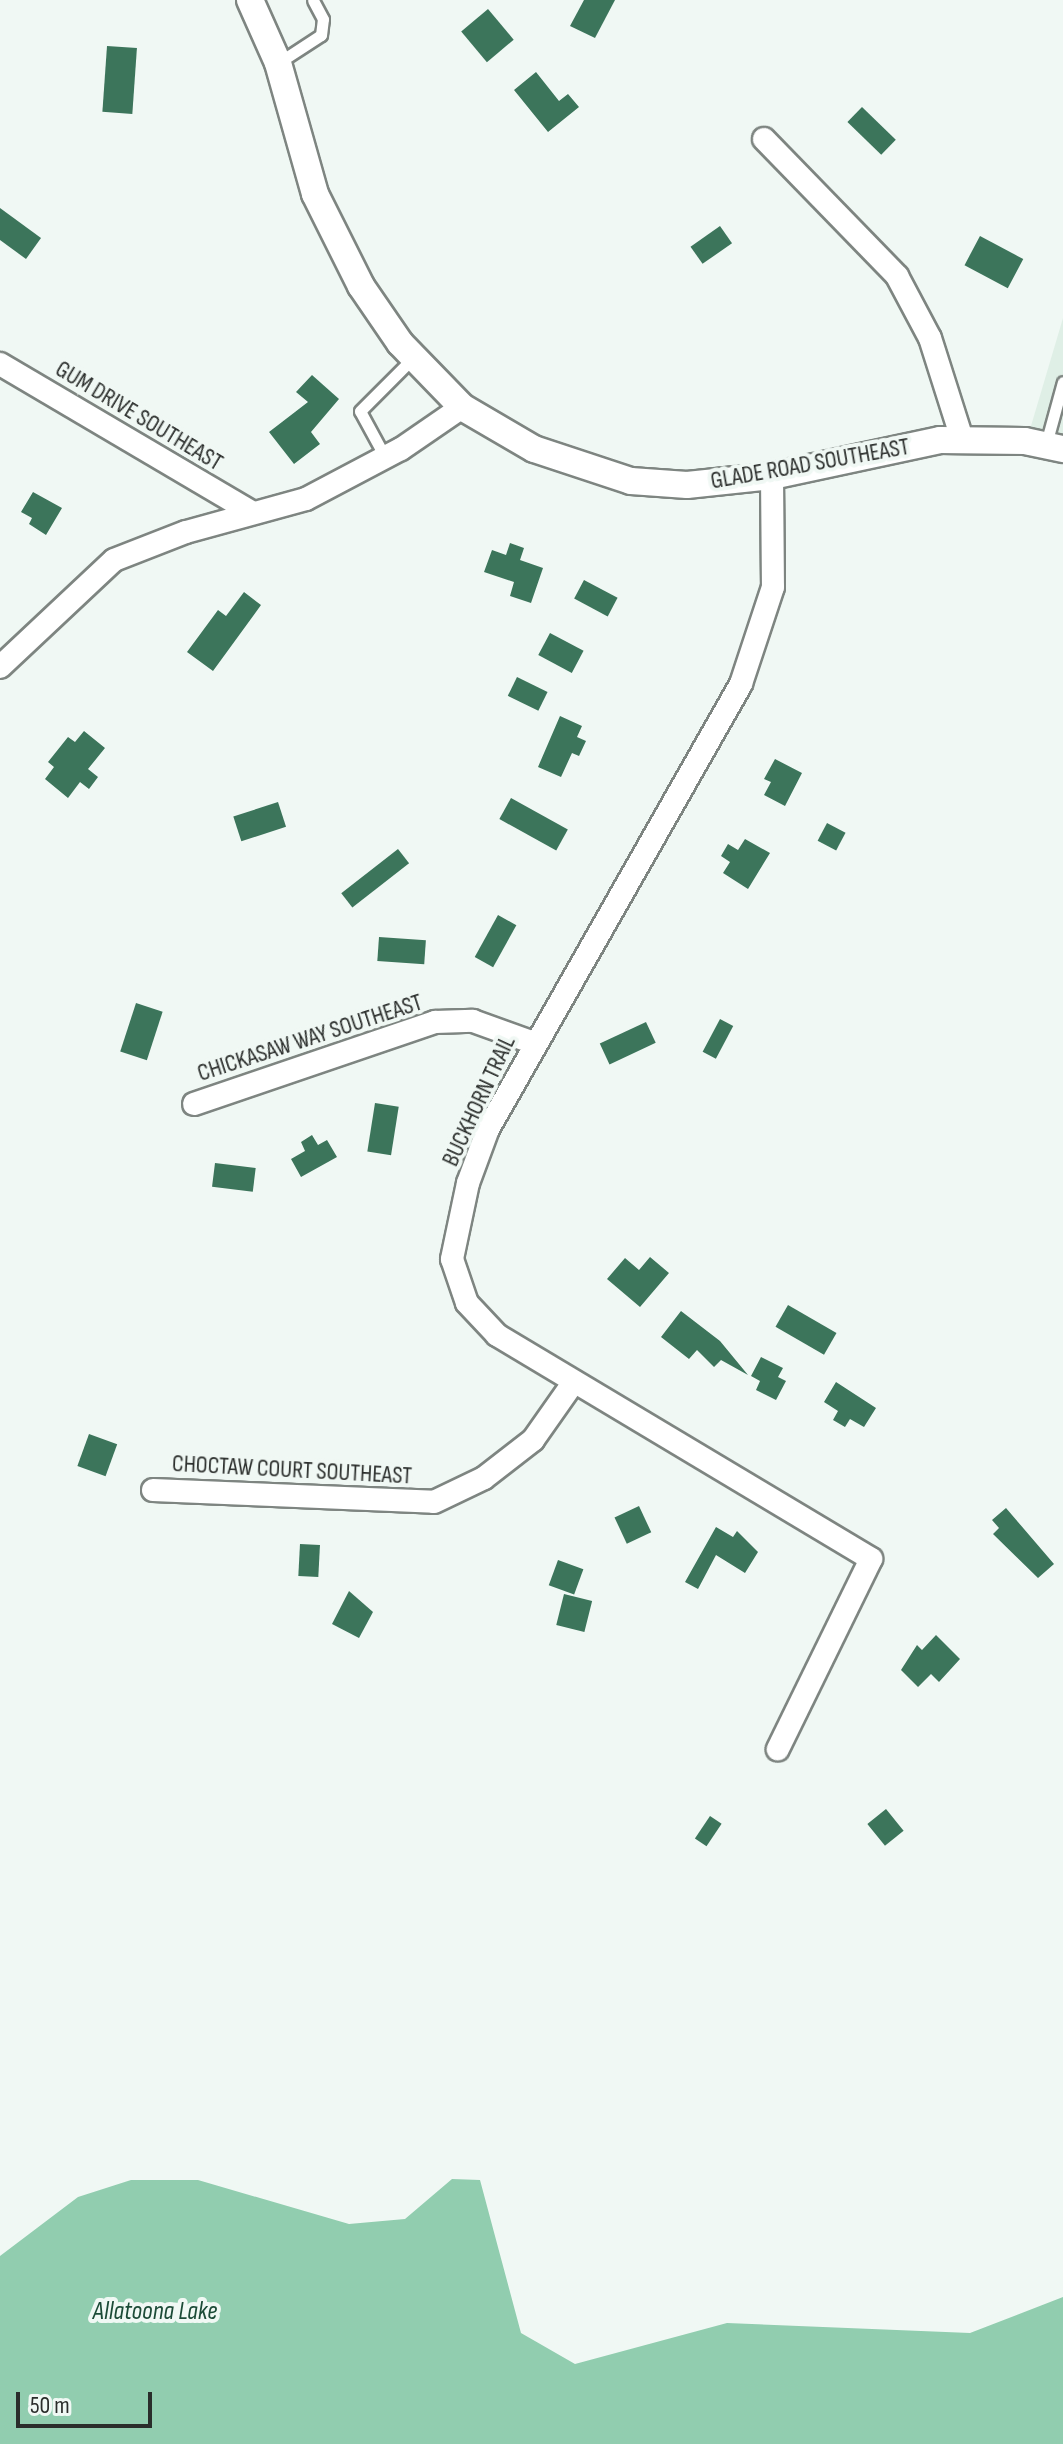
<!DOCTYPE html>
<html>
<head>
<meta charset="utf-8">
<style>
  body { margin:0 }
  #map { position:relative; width:1063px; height:2444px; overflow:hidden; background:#f0f8f4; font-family:"Sofia Sans Condensed",sans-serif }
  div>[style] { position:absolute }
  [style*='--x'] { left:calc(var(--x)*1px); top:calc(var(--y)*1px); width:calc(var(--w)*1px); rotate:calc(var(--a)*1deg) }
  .built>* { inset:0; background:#dfefe6 }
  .water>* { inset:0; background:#91cdaf }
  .building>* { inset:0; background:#3c755b; transform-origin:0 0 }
  .roads { filter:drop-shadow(2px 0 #7e8581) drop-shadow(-2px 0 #7e8581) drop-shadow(0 2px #7e8581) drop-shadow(0 -2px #7e8581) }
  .service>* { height:11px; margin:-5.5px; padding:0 5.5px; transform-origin:5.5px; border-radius:5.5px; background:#fff }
  .minor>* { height:22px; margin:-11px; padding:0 11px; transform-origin:11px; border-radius:11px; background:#fff }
  .tertiary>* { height:26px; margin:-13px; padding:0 13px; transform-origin:13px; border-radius:13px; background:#fff }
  span { translate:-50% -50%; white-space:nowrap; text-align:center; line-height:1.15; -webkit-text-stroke:8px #f0f8f4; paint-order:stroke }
  .street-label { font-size:24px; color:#2a2d2b }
  .water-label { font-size:26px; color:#1c4b37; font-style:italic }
  .scale { position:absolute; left:16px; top:2392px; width:136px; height:36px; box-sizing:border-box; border:4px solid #2a2d2b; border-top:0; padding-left:10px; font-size:24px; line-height:28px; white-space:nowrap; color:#2a2d2b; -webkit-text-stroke:6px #f0f8f4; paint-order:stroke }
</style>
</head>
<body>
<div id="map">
  <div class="built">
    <div style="clip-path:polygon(1063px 318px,1063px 451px,1028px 436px)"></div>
  </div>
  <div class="water">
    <div style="clip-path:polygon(452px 2179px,480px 2180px,521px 2333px,575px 2364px,727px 2323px,970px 2333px,1063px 2297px,1063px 2444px,0 2444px,0 2256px,78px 2197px,131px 2180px,198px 2180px,349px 2224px,405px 2219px)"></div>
  </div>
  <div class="building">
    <div style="clip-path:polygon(584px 0,615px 0,595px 38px,570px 26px)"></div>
    <div style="left:488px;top:9px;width:40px;height:35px;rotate:50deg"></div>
    <div style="left:107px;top:46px;width:30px;height:66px;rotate:4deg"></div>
    <div style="clip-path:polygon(536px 72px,559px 101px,568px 94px,579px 107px,548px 132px,514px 90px)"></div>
    <div style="left:862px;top:107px;width:47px;height:21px;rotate:44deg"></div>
    <div style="clip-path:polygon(0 208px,41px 238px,26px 259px,0 240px)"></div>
    <div style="left:720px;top:226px;width:21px;height:36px;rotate:55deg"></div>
    <div style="left:980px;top:236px;width:49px;height:33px;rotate:28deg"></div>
    <div style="clip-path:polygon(312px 375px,339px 399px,311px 432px,320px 444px,294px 464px,269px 432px,308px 402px,296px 392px)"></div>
    <div style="clip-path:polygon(33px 492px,62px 508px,46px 535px,29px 524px,32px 518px,21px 512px)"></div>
    <div style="clip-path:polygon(510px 543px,524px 548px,520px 560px,543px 568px,531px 603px,510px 596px,514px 582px,484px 572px,492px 550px,506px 555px)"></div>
    <div style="left:584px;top:580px;width:38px;height:21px;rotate:28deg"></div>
    <div style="clip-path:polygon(244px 592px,261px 605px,213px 671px,187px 652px,218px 610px,226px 616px)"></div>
    <div style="left:550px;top:633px;width:38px;height:25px;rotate:28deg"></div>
    <div style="left:517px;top:677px;width:34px;height:21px;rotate:26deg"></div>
    <div style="clip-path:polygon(560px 716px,582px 726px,577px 737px,586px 741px,579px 756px,572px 753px,561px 777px,538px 767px)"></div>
    <div style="clip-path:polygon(84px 731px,105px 748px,88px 769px,98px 777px,89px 789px,80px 782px,68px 798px,45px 779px,54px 767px,48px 762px,68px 737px,75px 742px)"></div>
    <div style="clip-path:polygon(775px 759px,802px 773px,785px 806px,764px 795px,771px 782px,764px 779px)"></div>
    <div style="left:511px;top:798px;width:65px;height:24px;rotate:29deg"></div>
    <div style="left:278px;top:802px;width:26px;height:47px;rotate:72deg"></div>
    <div style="left:827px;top:823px;width:21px;height:20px;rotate:28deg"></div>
    <div style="clip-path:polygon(745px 839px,770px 853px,748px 889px,723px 873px,730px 862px,721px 856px,728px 844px,738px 850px)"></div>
    <div style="left:398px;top:849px;width:18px;height:72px;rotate:52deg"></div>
    <div style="left:498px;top:915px;width:21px;height:48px;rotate:29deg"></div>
    <div style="left:379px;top:937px;width:47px;height:24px;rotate:4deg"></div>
    <div style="left:136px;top:1003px;width:28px;height:51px;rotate:18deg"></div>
    <div style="left:720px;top:1019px;width:15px;height:37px;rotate:28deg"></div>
    <div style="left:646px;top:1022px;width:23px;height:51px;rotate:65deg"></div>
    <div style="left:375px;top:1103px;width:24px;height:49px;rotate:9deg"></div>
    <div style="clip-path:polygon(312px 1135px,318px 1145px,327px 1140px,337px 1157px,301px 1177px,291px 1159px,305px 1151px,301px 1142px)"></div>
    <div style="left:215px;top:1163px;width:41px;height:24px;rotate:7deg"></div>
    <div style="clip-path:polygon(650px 1257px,669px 1273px,640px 1307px,607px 1279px,625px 1258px,639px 1270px)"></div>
    <div style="left:788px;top:1305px;width:56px;height:25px;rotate:30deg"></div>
    <div style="clip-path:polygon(681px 1311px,720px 1341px,748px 1375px,721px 1360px,714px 1367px,697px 1350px,689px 1359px,661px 1337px)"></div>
    <div style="clip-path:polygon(761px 1357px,783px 1368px,778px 1377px,786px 1381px,776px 1400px,756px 1390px,760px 1381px,751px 1376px)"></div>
    <div style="clip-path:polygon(836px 1382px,876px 1408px,864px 1427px,850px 1419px,845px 1427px,833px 1420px,838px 1411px,824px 1402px)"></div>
    <div style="left:89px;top:1434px;width:30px;height:34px;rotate:20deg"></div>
    <div style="left:639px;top:1506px;width:29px;height:27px;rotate:65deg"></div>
    <div style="clip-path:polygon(1006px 1508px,1054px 1564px,1038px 1578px,993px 1534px,999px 1528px,992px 1520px)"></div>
    <div style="clip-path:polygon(716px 1527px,733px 1537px,737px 1531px,758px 1552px,745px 1573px,716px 1555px,698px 1589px,685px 1582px)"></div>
    <div style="left:300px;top:1544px;width:20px;height:32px;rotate:3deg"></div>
    <div style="left:558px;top:1560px;width:27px;height:27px;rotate:20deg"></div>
    <div style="clip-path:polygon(349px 1591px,373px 1612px,359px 1638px,332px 1624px)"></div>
    <div style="left:564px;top:1594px;width:29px;height:32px;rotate:14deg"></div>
    <div style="clip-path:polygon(936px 1635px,960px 1659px,939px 1682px,931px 1674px,918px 1687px,901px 1670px,917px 1645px,922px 1650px)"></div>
    <div style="left:886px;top:1809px;width:28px;height:24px;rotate:51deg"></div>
    <div style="left:710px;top:1816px;width:14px;height:27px;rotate:34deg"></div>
  </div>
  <div class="roads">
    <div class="service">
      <div style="--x:278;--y:63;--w:51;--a:-33.1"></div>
      <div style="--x:321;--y:35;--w:16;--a:-83"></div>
      <div style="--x:323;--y:19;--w:21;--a:-118"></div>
      <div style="--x:1046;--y:444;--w:64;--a:-74.7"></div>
      <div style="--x:385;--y:457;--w:52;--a:-118.5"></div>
      <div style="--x:360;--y:411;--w:75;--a:-45"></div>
    </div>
    <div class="minor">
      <div style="--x:764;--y:139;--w:191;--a:45.8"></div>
      <div style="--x:897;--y:276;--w:70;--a:62"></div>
      <div style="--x:930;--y:338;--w:106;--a:72.4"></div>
      <div style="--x:0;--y:364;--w:291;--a:30.5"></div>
      <div style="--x:772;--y:476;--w:111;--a:89.5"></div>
      <div style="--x:773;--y:587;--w:102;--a:108.3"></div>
      <div style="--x:741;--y:684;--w:512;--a:119.62"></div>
      <div style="--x:488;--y:1129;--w:58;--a:110.3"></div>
      <div style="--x:468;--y:1183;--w:78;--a:101.9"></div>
      <div style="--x:452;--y:1259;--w:46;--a:71.2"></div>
      <div style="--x:467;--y:1303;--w:44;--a:46.8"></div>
      <div style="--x:497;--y:1335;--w:436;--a:30.9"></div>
      <div style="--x:871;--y:1559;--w:212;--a:116.1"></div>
      <div style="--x:0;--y:667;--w:156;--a:-43.2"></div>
      <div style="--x:114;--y:560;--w:77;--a:-21.3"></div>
      <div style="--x:186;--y:532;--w:124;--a:-15.4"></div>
      <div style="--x:306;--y:499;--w:107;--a:-27.8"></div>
      <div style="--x:401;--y:449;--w:74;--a:-34.5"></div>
      <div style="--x:194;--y:1104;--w:255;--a:-18.8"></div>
      <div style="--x:435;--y:1022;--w:38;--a:-2"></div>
      <div style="--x:473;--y:1021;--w:65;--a:19.8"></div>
      <div style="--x:153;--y:1490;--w:281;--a:2.4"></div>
      <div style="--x:434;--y:1502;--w:55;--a:-25.6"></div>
      <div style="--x:484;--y:1478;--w:62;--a:-37.8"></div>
      <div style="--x:533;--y:1440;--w:70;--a:-54.9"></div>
    </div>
    <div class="tertiary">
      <div style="--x:250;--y:0;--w:69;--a:66"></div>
      <div style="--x:278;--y:63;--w:136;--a:74.2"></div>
      <div style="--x:315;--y:194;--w:103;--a:63.4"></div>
      <div style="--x:361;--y:286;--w:69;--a:55.6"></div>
      <div style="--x:400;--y:343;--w:89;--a:45.9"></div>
      <div style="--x:462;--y:407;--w:83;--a:30.3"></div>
      <div style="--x:534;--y:449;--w:102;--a:18.3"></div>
      <div style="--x:631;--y:481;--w:56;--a:4.1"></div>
      <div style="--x:687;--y:485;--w:85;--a:-6"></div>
      <div style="--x:772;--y:476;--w:172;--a:-12.1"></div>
      <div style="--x:940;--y:440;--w:85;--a:0.7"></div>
      <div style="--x:1025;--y:441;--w:39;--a:12"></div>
    </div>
  </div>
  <div class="street-label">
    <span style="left:139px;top:416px;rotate:31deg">GUM DRIVE SOUTHEAST</span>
    <span style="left:810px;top:464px;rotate:-10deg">GLADE ROAD SOUTHEAST</span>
    <span style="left:310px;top:1038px;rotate:-18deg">CHICKASAW WAY SOUTHEAST</span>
    <span style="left:479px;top:1101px;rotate:-65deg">BUCKHORN TRAIL</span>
    <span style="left:292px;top:1470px;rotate:3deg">CHOCTAW COURT SOUTHEAST</span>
  </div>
  <div class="water-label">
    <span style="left:155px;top:2312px">Allatoona Lake</span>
  </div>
  <div class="scale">50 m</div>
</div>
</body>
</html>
